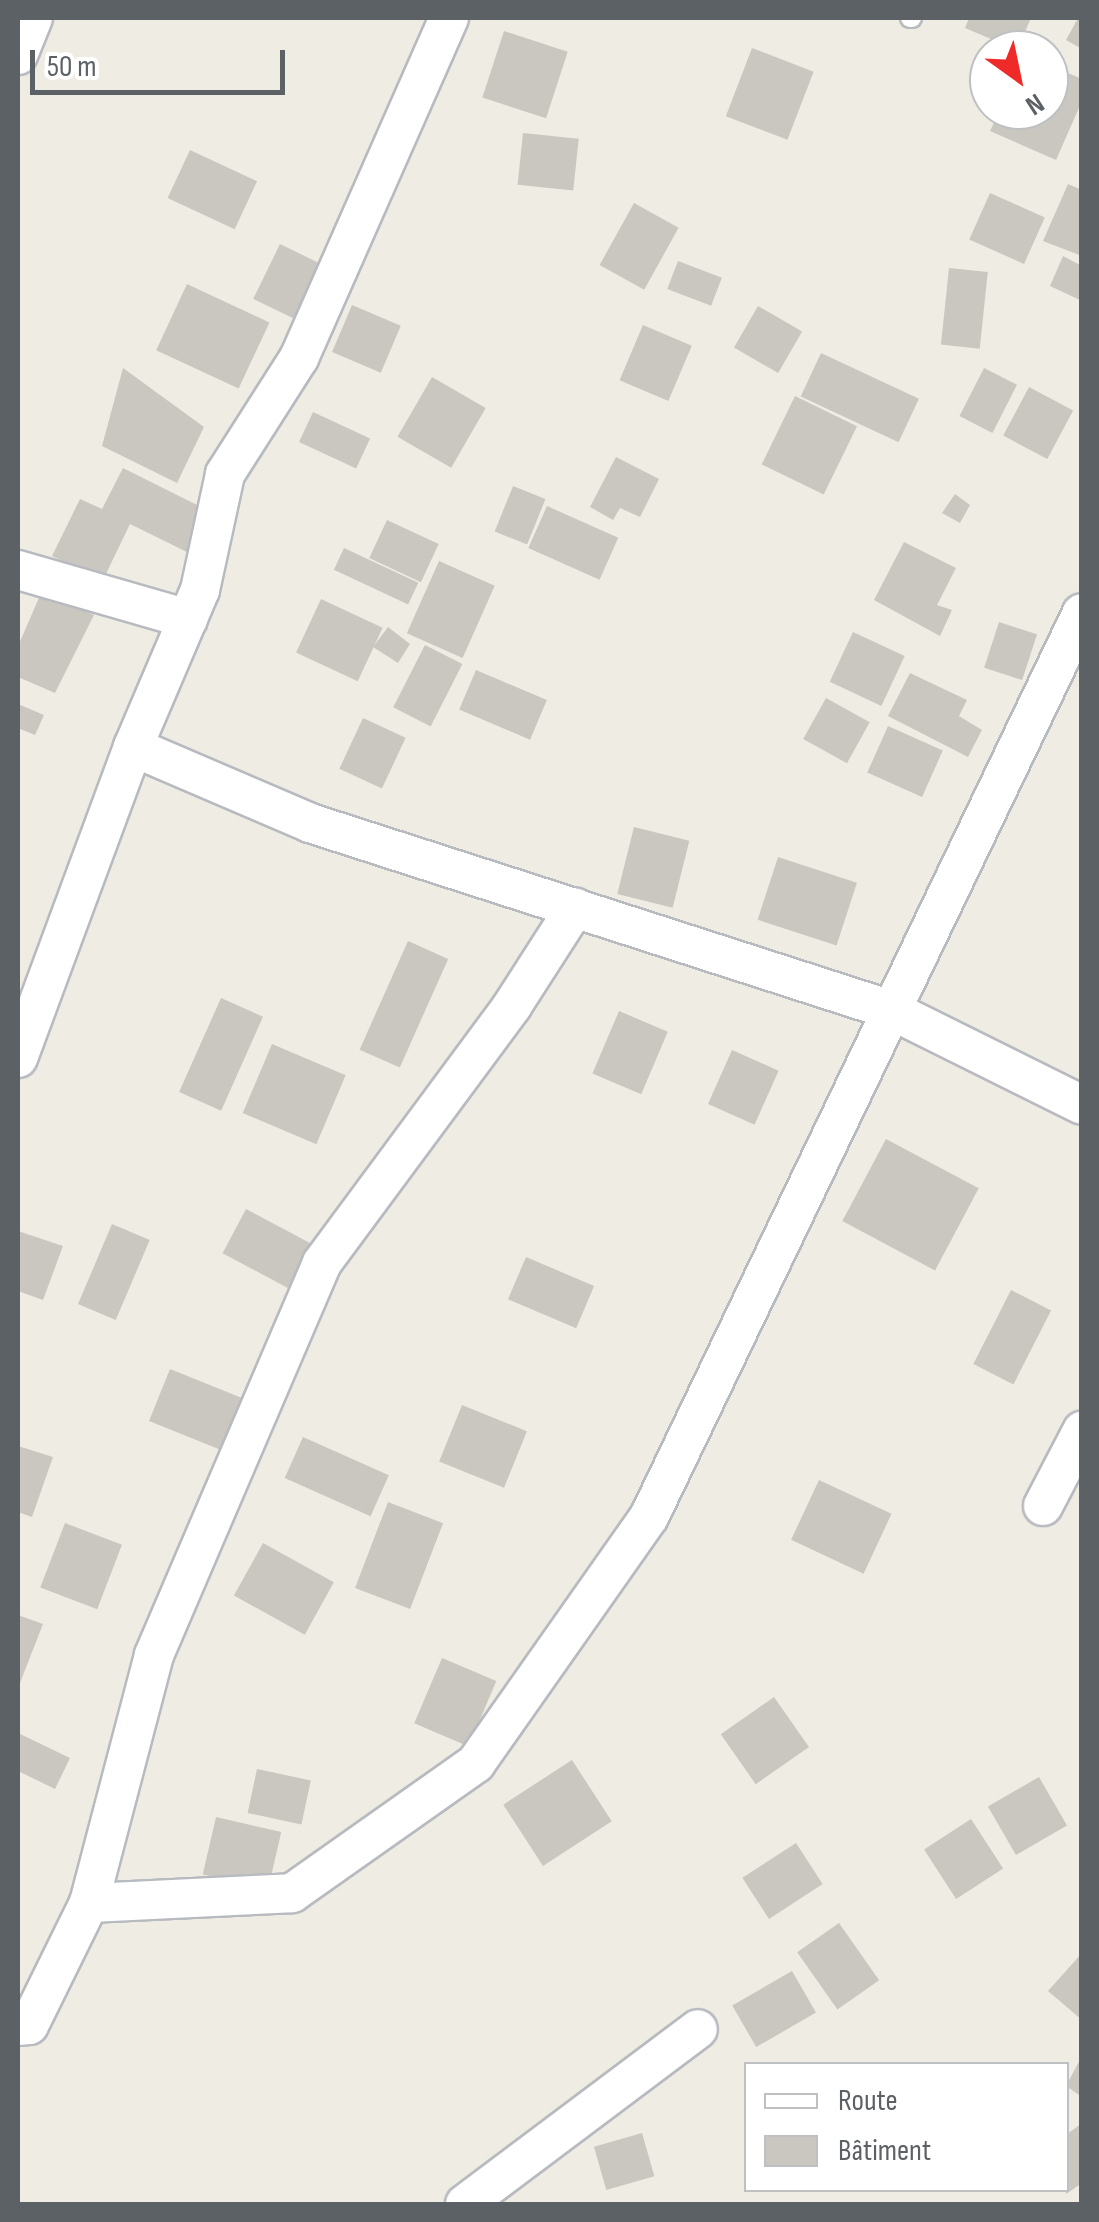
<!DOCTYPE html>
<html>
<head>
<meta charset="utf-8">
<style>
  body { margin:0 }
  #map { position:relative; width:1099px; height:2222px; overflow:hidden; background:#efece4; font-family:"Sofia Sans Condensed",sans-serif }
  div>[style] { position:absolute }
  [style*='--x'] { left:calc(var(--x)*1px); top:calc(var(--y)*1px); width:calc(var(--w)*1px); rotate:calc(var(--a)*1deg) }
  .building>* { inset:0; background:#cac7c1; transform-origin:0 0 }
  .roads { filter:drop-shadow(2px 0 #b7babf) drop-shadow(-2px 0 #b7babf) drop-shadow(0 2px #b7babf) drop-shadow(0 -2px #b7babf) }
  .service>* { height:18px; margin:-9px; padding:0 9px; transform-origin:9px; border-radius:9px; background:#fff }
  .minor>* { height:38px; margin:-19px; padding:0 19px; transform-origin:19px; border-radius:19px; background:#fff }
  span { translate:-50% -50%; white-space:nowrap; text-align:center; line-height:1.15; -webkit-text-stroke:8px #fff; paint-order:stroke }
  .frame { position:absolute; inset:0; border:20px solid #5c6165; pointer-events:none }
  .legend { position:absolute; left:744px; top:2062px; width:325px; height:130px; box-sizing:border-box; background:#fff; border:2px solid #bec0c1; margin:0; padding:12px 18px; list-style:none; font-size:30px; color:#5c6165 }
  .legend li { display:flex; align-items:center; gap:20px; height:50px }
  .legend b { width:50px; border:2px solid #bec0c1 }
  .north { position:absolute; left:969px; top:30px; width:100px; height:100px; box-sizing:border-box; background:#fff; border:2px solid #bec0c1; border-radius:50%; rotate:147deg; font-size:28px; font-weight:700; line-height:40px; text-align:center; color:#5c6165 }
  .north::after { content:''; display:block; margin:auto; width:35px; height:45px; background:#ef2b2a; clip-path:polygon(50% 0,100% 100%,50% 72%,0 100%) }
  .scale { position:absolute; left:30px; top:50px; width:255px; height:45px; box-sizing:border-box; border:5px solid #5c6165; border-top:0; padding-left:12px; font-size:30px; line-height:35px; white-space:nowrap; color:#5c6165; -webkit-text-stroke:8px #fff; paint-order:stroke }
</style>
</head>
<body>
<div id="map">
  <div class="building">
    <div style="clip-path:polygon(969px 18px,1031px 18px,1017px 50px,965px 28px)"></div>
    <div style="clip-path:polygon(1078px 18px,1082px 18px,1082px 49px,1066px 40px)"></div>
    <div style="left:504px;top:31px;width:67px;height:70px;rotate:18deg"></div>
    <div style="left:752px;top:48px;width:66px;height:73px;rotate:21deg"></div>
    <div style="clip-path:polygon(1049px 65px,1082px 79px,1082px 101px,1056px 160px,990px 131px,1000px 110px,1049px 110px)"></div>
    <div style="left:523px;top:133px;width:56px;height:52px;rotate:6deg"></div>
    <div style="left:190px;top:150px;width:74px;height:53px;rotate:25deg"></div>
    <div style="clip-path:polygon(1068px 184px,1082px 190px,1082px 256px,1043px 241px)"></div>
    <div style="left:990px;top:193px;width:60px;height:51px;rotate:24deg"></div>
    <div style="left:634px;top:203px;width:51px;height:71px;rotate:29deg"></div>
    <div style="left:280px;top:244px;width:46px;height:61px;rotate:26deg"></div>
    <div style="clip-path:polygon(1063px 256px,1082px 266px,1082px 301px,1050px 286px)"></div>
    <div style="left:678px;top:261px;width:47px;height:30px;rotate:21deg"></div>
    <div style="left:949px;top:268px;width:39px;height:77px;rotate:6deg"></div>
    <div style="left:187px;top:284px;width:91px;height:73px;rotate:25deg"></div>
    <div style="left:352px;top:305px;width:53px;height:51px;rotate:23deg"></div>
    <div style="left:758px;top:306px;width:51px;height:48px;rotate:30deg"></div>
    <div style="left:643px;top:325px;width:53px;height:60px;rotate:23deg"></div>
    <div style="left:821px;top:353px;width:108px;height:48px;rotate:25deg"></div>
    <div style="clip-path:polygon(123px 368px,204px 427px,177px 483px,102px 446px)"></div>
    <div style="left:984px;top:368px;width:37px;height:54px;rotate:27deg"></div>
    <div style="left:432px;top:377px;width:62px;height:69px;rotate:30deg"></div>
    <div style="left:1029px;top:387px;width:50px;height:55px;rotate:28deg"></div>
    <div style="left:795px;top:396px;width:69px;height:76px;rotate:26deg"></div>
    <div style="left:313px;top:412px;width:63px;height:33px;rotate:25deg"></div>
    <div style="clip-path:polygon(616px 457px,659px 479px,640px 517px,620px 508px,613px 520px,590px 507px)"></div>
    <div style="clip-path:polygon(123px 468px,209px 511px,189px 553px,130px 524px,103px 580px,52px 556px,80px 499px,102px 509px)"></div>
    <div style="left:513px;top:486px;width:35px;height:49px;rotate:22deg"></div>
    <div style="clip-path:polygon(955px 494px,970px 505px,960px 523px,942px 513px)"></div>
    <div style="left:547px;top:506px;width:78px;height:46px;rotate:24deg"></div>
    <div style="left:387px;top:520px;width:57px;height:42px;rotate:25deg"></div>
    <div style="clip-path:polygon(904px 542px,956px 568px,937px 605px,952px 610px,940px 636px,874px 600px)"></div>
    <div style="left:344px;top:548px;width:82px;height:24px;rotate:25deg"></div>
    <div style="left:439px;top:561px;width:61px;height:79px;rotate:24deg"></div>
    <div style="clip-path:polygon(42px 591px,94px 615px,55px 693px,18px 677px,18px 646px)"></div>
    <div style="left:321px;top:599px;width:68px;height:59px;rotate:25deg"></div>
    <div style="left:999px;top:622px;width:40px;height:48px;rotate:18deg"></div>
    <div style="clip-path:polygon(388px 627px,410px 644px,398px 663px,373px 647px)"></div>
    <div style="left:853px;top:632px;width:57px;height:55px;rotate:25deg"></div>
    <div style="left:425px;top:645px;width:42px;height:70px;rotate:27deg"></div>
    <div style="left:476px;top:670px;width:77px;height:43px;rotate:23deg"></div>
    <div style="clip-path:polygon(910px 673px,967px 700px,959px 716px,982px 730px,968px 757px,888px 716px)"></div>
    <div style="left:826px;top:698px;width:50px;height:47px;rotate:29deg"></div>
    <div style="clip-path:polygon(18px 704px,44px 715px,35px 735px,18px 728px)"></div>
    <div style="left:363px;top:718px;width:47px;height:56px;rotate:25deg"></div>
    <div style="left:888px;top:726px;width:60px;height:51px;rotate:24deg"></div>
    <div style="left:634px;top:827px;width:57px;height:69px;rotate:14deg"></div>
    <div style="left:778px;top:857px;width:83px;height:66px;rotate:18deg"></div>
    <div style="left:408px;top:941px;width:44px;height:119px;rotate:24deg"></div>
    <div style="left:221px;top:998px;width:46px;height:103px;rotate:24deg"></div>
    <div style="left:619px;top:1011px;width:53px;height:68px;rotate:23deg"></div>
    <div style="left:272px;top:1044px;width:80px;height:75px;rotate:23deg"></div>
    <div style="left:732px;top:1050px;width:51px;height:59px;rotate:24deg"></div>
    <div style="left:886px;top:1139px;width:105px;height:93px;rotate:28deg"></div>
    <div style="left:246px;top:1209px;width:74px;height:50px;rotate:28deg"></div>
    <div style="left:112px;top:1224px;width:41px;height:87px;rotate:23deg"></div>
    <div style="clip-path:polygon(18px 1231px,63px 1246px,43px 1300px,18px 1291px)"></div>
    <div style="left:526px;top:1257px;width:74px;height:46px;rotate:23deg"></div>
    <div style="left:1011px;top:1290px;width:45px;height:83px;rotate:27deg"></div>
    <div style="left:170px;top:1369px;width:77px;height:56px;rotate:22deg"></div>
    <div style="left:462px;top:1405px;width:70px;height:61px;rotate:22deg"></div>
    <div style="left:303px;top:1437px;width:94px;height:45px;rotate:24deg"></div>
    <div style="clip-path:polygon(18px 1446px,53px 1457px,32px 1517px,18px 1512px)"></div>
    <div style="left:819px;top:1480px;width:80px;height:66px;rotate:25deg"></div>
    <div style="left:388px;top:1502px;width:59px;height:92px;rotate:21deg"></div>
    <div style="left:65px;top:1523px;width:61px;height:69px;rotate:21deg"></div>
    <div style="left:263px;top:1543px;width:81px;height:60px;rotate:29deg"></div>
    <div style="clip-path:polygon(18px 1615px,43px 1624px,18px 1688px)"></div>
    <div style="left:442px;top:1658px;width:59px;height:71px;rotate:23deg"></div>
    <div style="left:774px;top:1697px;width:61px;height:65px;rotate:55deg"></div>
    <div style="clip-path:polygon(18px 1733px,70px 1758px,55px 1789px,18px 1771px)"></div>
    <div style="left:572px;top:1760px;width:73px;height:82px;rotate:57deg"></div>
    <div style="left:257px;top:1769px;width:55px;height:45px;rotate:12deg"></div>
    <div style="left:1039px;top:1777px;width:56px;height:59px;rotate:60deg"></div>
    <div style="left:216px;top:1817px;width:67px;height:59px;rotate:13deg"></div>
    <div style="left:971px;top:1819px;width:59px;height:56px;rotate:57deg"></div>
    <div style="left:796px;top:1843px;width:49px;height:64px;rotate:57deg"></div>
    <div style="left:839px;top:1923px;width:70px;height:51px;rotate:55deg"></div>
    <div style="clip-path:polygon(1082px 1953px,1082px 2020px,1048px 1991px)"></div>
    <div style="left:792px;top:1971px;width:48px;height:69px;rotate:60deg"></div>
    <div style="clip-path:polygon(1082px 2056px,1082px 2097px,1066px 2086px)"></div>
    <div style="clip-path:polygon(1082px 2123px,1082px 2183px,1066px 2194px,1066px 2135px)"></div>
    <div style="left:642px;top:2133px;width:45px;height:50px;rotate:74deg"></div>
  </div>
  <div class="roads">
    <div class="service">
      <div style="--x:910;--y:18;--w:2;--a:0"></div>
    </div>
    <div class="minor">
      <div style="--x:18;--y:55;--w:40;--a:-68"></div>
      <div style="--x:18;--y:570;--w:177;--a:16.1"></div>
      <div style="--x:133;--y:747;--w:193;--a:23.2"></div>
      <div style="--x:310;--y:823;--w:610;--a:17.84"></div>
      <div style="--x:891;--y:1010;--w:213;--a:26.4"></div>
      <div style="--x:18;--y:1058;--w:332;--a:-69.7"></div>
      <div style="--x:133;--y:747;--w:171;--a:-66.9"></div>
      <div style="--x:200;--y:590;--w:119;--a:-77.8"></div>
      <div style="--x:225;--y:474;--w:138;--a:-57.5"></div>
      <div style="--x:299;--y:358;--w:372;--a:-66.2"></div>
      <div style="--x:1043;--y:1506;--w:85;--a:-62.5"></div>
      <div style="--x:89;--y:1903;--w:203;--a:-2.8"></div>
      <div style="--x:292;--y:1893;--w:225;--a:-35.2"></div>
      <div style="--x:476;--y:1763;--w:301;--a:-54.9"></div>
      <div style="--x:649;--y:1517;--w:1002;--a:-64.41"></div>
      <div style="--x:18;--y:2026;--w:11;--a:-5"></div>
      <div style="--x:29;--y:2025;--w:136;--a:-63.8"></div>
      <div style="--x:89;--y:1903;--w:256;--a:-75.3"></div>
      <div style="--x:154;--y:1655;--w:426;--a:-66.8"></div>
      <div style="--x:322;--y:1263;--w:320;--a:-53.5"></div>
      <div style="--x:512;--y:1006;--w:117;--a:-57.3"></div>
      <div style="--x:465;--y:2204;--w:291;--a:-36.9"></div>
    </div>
  </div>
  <div class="frame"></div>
  <ul class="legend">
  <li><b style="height:12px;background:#fff"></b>Route</li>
  <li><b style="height:28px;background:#cac7c1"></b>Bâtiment</li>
  </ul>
  <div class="north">N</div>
  <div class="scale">50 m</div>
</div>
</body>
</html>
